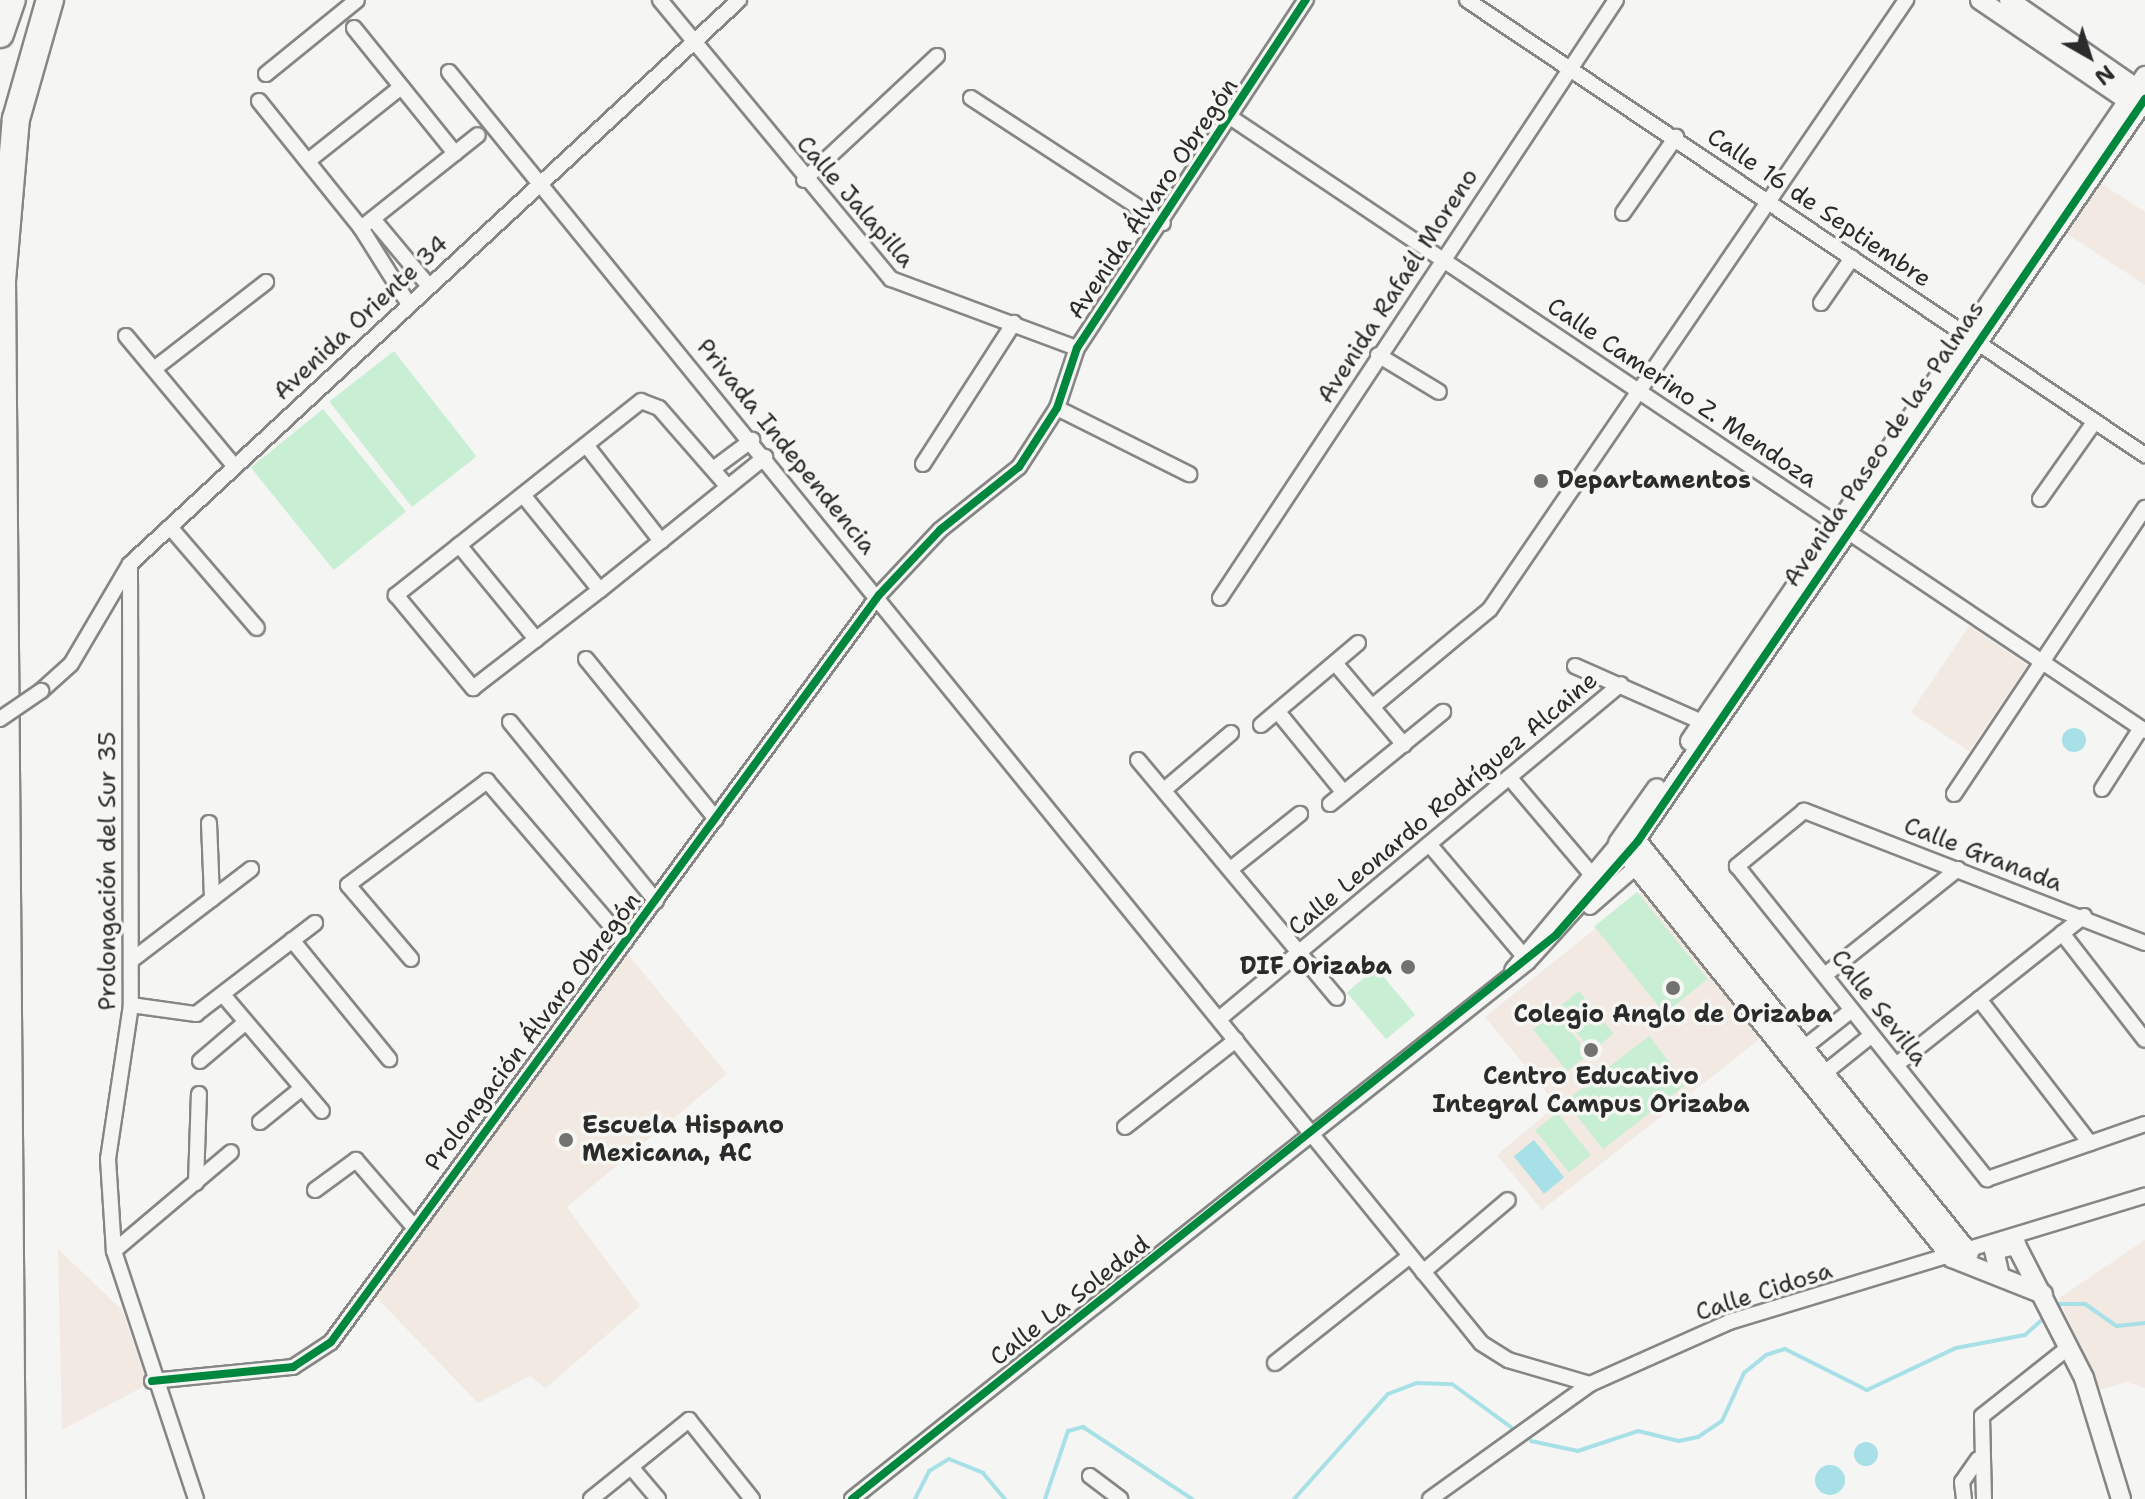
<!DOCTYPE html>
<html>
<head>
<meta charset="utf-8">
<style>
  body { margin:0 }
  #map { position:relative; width:2145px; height:1499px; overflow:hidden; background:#f5f5f3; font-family:"Shantell Sans",sans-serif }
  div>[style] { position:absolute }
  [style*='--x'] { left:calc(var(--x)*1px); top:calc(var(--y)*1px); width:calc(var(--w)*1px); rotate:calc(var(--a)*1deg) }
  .built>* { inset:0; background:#f2e9e3; transform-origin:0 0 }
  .green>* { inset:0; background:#c8efd3; transform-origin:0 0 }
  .water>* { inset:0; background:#a8e0e7; transform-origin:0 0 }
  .round { border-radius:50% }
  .stream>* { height:4px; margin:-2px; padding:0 2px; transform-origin:2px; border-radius:2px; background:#a8e0e7 }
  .roads { filter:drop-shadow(2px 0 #868685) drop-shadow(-2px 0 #868685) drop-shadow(0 2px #868685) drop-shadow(0 -2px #868685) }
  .minor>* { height:14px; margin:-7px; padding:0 7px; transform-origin:7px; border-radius:7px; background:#f5f5f3 }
  .tertiary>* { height:18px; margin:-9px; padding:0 9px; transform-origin:9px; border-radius:9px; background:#f5f5f3 }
  .motorway>* { height:26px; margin:-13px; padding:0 13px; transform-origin:13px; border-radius:13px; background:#f5f5f3 }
  .bridges { filter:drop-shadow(2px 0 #868685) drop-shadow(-2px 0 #868685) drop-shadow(0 2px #868685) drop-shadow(0 -2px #868685) }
  .minor-bridge>* { height:14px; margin:-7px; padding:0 7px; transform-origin:7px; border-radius:7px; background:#f5f5f3 }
  .cycleway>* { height:8px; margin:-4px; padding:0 4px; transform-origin:4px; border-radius:4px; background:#00873e }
  .dots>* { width:22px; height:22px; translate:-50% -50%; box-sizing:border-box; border:4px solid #f6f6f2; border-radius:50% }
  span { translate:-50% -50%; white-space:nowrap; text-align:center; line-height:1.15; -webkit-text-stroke:7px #f6f6f2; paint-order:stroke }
  .street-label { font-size:24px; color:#2b2b2b }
  .poi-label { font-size:24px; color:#2b2b2b; font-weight:700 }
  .left { translate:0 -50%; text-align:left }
  .right { translate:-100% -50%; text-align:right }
  .north { position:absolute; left:2049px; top:16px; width:80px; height:80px; -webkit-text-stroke:6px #f6f6f2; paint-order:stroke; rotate:141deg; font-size:22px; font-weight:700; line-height:32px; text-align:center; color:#2b2b2b }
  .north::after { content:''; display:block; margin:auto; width:28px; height:36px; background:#2b2b2b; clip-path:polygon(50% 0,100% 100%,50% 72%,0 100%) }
</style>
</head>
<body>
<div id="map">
  <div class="built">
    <div style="clip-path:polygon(2099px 182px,2145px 212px,2145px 285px,2066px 233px)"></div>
    <div style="left:1969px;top:626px;width:70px;height:104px;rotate:34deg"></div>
    <div style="clip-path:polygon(1645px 889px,1764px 1036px,1542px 1210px,1497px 1155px,1557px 1105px,1485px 1017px)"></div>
    <div style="clip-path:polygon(626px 952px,727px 1074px,567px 1207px,640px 1306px,546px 1388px,530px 1376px,478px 1403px,372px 1293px)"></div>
    <div style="clip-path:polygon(2145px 1240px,2145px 1388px,2126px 1382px,2100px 1390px,2059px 1298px)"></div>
    <div style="clip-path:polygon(58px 1249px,122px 1310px,148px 1384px,62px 1430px)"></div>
  </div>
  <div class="green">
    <div style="left:394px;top:351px;width:134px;height:82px;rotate:52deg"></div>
    <div style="left:323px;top:409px;width:132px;height:93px;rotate:51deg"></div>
    <div style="left:1637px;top:892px;width:112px;height:55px;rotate:51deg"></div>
    <div style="left:1376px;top:968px;width:61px;height:38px;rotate:50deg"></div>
    <div style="left:1579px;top:991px;width:55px;height:28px;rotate:51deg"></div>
    <div style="left:1555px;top:1012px;width:54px;height:28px;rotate:51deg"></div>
    <div style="left:1649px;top:1036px;width:61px;height:106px;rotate:52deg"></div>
    <div style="left:1557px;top:1113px;width:54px;height:28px;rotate:51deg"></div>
  </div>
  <div class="water">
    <div class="round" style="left:2062px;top:728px;width:24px;height:24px"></div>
    <div style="left:1534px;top:1140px;width:48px;height:26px;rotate:51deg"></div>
    <div class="round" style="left:1854px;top:1442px;width:24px;height:24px"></div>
    <div class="round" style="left:1815px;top:1465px;width:30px;height:30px"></div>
  </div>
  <div class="stream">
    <div style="--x:2059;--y:1304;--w:26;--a:0"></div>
    <div style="--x:2085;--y:1304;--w:39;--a:35"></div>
    <div style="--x:2117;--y:1326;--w:28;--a:-6"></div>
    <div style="--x:1531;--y:1441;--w:48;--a:12"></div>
    <div style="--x:1578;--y:1451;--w:63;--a:-18.4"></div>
    <div style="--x:1638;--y:1431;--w:42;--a:13.7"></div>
    <div style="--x:1679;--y:1441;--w:19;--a:-12"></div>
    <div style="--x:1698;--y:1437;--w:29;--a:-34"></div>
    <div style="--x:1722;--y:1421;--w:53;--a:-65.4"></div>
    <div style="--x:1744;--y:1373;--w:28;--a:-39"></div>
    <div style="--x:1766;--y:1355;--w:20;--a:-18"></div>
    <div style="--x:1785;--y:1349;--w:92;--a:26.6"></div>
    <div style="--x:1867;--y:1390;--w:98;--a:-25.3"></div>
    <div style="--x:1956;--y:1348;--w:70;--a:-10.7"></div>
    <div style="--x:2025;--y:1335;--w:24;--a:-42"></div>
    <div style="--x:915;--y:1499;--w:31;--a:-63"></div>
    <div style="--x:929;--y:1471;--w:23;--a:-31"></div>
    <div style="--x:949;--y:1459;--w:37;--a:22"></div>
    <div style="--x:983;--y:1473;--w:34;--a:50"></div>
    <div style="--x:1045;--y:1499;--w:72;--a:-71.3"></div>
    <div style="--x:1068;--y:1431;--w:16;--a:-15"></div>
    <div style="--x:1083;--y:1427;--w:131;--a:33.4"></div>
    <div style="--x:1294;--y:1499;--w:141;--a:-48.2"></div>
    <div style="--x:1388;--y:1394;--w:31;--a:-21"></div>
    <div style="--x:1417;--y:1383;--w:35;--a:2"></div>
    <div style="--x:1452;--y:1384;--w:73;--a:36.1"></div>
  </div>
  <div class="roads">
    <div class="minor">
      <div style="--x:660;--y:0;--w:362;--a:50.4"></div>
      <div style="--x:891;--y:279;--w:198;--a:20.4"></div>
      <div style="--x:1467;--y:0;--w:817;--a:33.87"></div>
      <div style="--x:354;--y:28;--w:161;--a:51.1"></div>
      <div style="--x:449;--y:72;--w:1637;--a:50.92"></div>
      <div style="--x:1481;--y:1343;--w:32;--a:32"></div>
      <div style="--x:1508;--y:1360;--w:85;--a:16.3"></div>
      <div style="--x:266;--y:74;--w:117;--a:-39.1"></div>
      <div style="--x:971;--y:98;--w:229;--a:33.1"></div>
      <div style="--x:259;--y:101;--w:163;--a:51.2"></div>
      <div style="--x:361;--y:228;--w:89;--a:57.9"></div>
      <div style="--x:1233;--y:119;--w:1098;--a:33.86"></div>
      <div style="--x:308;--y:161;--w:119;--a:-38.5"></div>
      <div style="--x:804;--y:180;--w:182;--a:-43"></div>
      <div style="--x:1623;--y:213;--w:93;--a:-55.1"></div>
      <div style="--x:373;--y:219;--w:86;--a:50.2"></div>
      <div style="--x:361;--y:228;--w:149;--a:-38.5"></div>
      <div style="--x:1821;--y:303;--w:55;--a:-55.4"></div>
      <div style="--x:126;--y:336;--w:170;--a:50.2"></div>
      <div style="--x:1378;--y:355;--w:71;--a:31.2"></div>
      <div style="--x:154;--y:369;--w:142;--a:-37.8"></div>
      <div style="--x:1057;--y:408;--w:148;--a:26.6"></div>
      <div style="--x:586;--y:445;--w:122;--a:52"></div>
      <div style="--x:923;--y:464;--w:168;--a:-57.2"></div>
      <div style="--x:713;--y:469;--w:49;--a:-36.6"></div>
      <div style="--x:728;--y:487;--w:105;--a:-131.1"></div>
      <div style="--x:659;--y:408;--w:19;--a:-159"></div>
      <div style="--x:641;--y:401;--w:313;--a:141.6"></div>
      <div style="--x:396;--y:595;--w:121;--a:50.4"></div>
      <div style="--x:473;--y:688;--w:160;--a:-37.7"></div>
      <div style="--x:600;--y:590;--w:78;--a:-38.8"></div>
      <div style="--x:661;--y:541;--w:134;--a:-38.9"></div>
      <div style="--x:523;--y:495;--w:122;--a:51"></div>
      <div style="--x:2040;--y:499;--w:95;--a:-54.8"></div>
      <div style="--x:170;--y:527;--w:133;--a:49.3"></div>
      <div style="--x:459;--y:545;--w:122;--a:50.7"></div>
      <div style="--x:130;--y:564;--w:441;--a:89.9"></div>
      <div style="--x:131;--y:1005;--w:156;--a:98.5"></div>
      <div style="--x:108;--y:1159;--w:92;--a:86.3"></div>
      <div style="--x:114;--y:1251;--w:261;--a:71.7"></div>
      <div style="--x:1220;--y:598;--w:717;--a:-56.49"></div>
      <div style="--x:586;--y:659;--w:206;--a:50.9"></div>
      <div style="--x:1335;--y:663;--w:107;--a:49.9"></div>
      <div style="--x:1575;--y:666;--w:149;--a:23.8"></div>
      <div style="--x:41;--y:691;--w:40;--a:-42"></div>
      <div style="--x:71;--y:664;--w:116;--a:-59.5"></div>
      <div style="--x:130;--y:564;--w:830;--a:-42.8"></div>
      <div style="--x:1372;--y:707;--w:153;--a:-39.7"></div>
      <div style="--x:1490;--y:609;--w:738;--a:-55.66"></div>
      <div style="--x:1278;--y:712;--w:104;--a:50.8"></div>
      <div style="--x:510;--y:722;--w:231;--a:50.8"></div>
      <div style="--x:1261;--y:725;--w:127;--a:-40.2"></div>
      <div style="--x:1138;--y:760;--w:310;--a:50.1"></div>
      <div style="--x:1509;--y:777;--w:128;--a:49.7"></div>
      <div style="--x:2102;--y:789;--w:72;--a:-57.4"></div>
      <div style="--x:1164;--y:790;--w:88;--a:-40.4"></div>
      <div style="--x:1954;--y:794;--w:344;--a:-56.3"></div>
      <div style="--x:1330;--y:804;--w:146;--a:-39.2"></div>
      <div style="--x:209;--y:823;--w:76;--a:87.7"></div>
      <div style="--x:1429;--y:844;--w:152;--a:49.8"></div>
      <div style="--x:1232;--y:868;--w:87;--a:-38.5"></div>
      <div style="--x:1590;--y:907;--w:61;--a:-41"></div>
      <div style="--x:2062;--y:933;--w:135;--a:52.2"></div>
      <div style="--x:292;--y:940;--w:154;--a:50.8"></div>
      <div style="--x:2145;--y:943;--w:366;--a:-158.8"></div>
      <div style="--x:1804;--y:811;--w:87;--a:140.6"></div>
      <div style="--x:1737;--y:866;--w:401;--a:51.4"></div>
      <div style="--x:1987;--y:1179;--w:167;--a:-19.2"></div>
      <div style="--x:411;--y:959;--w:97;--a:-130.4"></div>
      <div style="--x:348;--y:885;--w:174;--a:-36.8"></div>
      <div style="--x:487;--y:781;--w:212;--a:49.4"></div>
      <div style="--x:132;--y:960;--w:150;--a:-37.4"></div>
      <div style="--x:1825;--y:975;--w:170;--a:-38.6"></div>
      <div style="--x:224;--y:996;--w:151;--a:49.6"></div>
      <div style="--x:1979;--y:999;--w:182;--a:52.4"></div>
      <div style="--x:131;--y:1005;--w:66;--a:7.9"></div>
      <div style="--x:196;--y:1014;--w:150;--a:-37.4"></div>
      <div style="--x:1219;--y:1019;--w:523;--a:-39.81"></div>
      <div style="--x:1796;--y:1054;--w:71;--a:-38.2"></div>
      <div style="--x:200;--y:1061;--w:60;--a:-40.3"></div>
      <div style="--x:1896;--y:1065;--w:240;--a:-38.4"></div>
      <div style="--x:1817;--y:1079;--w:70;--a:-38.7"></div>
      <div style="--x:260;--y:1122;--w:54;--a:-39"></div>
      <div style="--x:1125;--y:1127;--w:141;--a:-38.1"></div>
      <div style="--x:196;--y:1183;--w:89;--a:-88.1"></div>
      <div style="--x:315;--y:1190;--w:51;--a:-36.2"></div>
      <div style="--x:356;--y:1160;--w:87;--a:49.2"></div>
      <div style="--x:114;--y:1251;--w:153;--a:-40.2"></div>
      <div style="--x:1423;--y:1272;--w:111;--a:-40.3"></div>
      <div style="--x:1275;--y:1363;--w:172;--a:-38.4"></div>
      <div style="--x:152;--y:1381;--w:142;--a:-5.7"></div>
      <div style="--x:293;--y:1367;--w:45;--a:-33.3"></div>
      <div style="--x:331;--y:1342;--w:926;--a:-53.74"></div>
      <div style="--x:879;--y:595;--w:89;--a:-46.8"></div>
      <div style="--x:940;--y:530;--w:101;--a:-38.6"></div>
      <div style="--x:1019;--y:467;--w:70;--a:-57.2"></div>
      <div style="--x:1057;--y:408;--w:63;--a:-71.6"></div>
      <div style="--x:1077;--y:348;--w:417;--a:-56.7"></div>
      <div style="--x:631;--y:1467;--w:42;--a:49.8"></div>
      <div style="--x:1090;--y:1476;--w:38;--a:37"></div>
      <div style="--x:591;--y:1499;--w:126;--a:-38.9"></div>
      <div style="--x:689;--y:1420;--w:101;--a:51.4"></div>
      <div style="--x:852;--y:1499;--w:863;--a:-38.46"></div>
      <div style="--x:1528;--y:962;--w:146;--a:-47.8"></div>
      <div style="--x:1626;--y:854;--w:14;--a:-126"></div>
      <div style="--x:1618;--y:843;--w:165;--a:129.8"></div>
      <div style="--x:1430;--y:1499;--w:197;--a:-35.7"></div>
      <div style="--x:1590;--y:1384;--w:152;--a:-24"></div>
      <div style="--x:1729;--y:1322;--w:435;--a:-16.9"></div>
      <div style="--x:1964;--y:1499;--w:17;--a:-97"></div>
      <div style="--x:1962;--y:1482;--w:28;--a:-55"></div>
      <div style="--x:1984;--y:1499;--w:83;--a:-91.4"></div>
      <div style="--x:1982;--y:1416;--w:111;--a:-38.4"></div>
    </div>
    <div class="tertiary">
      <div style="--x:1980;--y:0;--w:189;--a:34.2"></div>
      <div style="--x:2009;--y:0;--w:165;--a:34.7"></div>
      <div style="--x:1690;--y:741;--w:806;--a:-55.62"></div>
      <div style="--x:1632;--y:835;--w:537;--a:51.12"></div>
      <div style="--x:1618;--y:843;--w:67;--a:-54.7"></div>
      <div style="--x:1999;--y:1272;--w:23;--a:-103"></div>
      <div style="--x:1994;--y:1250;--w:23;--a:-13"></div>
      <div style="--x:2016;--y:1245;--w:149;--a:62.9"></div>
      <div style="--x:2084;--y:1378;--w:127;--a:73"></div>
      <div style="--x:2043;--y:1294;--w:98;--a:-158.4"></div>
      <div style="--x:1952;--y:1258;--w:519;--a:-128.9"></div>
      <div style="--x:1626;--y:854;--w:916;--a:-55.49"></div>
    </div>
    <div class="motorway">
      <div style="--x:0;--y:34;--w:36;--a:-71"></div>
      <div style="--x:12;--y:1499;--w:1218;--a:-90.47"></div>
      <div style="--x:2;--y:281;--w:163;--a:-85.1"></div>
      <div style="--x:16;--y:119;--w:124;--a:-74.1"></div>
    </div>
  </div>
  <div class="bridges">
    <div class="minor-bridge">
      <div style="--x:0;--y:719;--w:50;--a:-34.3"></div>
    </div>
  </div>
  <div class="cycleway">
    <div style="--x:152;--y:1381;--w:142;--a:-5.7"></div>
    <div style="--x:293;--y:1367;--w:45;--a:-33.3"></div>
    <div style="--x:331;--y:1342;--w:926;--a:-53.74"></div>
    <div style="--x:879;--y:595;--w:89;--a:-46.8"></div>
    <div style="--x:940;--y:530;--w:101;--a:-38.6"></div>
    <div style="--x:1019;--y:467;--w:70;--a:-57.2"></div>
    <div style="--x:1057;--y:408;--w:63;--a:-71.6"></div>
    <div style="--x:1077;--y:348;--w:417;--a:-56.7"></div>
    <div style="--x:852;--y:1499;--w:902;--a:-38.7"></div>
    <div style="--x:1556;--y:935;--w:125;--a:-48.9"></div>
    <div style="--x:1638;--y:841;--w:899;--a:-55.66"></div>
  </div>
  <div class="dots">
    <div style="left:1541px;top:481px;background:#727271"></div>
    <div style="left:1408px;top:967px;background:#727271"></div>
    <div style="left:1673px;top:988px;background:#727271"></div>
    <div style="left:1591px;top:1050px;background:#727271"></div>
    <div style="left:566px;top:1140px;background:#727271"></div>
  </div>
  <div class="street-label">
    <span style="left:1153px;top:199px;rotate:-56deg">Avenida Álvaro Obregón</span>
    <span style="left:855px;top:202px;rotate:49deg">Calle Jalapilla</span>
    <span style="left:1819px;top:208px;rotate:34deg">Calle 16 de Septiembre</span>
    <span style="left:1398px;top:286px;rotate:-57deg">Avenida Rafaél Moreno</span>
    <span style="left:361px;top:318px;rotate:-43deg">Avenida Oriente 34</span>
    <span style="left:1682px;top:393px;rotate:34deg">Calle Camerino Z. Mendoza</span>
    <span style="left:1884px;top:444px;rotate:-56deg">Avenida Paseo de las Palmas</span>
    <span style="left:786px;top:447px;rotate:51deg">Privada Independencia</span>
    <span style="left:1443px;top:804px;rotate:-40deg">Calle Leonardo Rodríguez Alcaine</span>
    <span style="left:1983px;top:855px;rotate:21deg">Calle Granada</span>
    <span style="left:108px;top:871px;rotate:-90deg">Prolongación del Sur 35</span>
    <span style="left:1879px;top:1008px;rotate:52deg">Calle Sevilla</span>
    <span style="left:533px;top:1032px;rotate:-53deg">Prolongación Álvaro Obregón</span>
    <span style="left:1764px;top:1292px;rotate:-18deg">Calle Cidosa</span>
    <span style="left:1070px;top:1301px;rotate:-38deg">Calle La Soledad</span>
  </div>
  <div class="poi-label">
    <span class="left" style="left:1557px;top:481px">Departamentos</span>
    <span class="right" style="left:1392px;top:967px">DIF Orizaba</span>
    <span style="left:1673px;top:1015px">Colegio Anglo de Orizaba</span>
    <span style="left:1591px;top:1091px">Centro Educativo<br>Integral Campus Orizaba</span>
    <span class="left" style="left:582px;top:1140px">Escuela Hispano<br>Mexicana, AC</span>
  </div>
  <div class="north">N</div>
</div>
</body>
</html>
